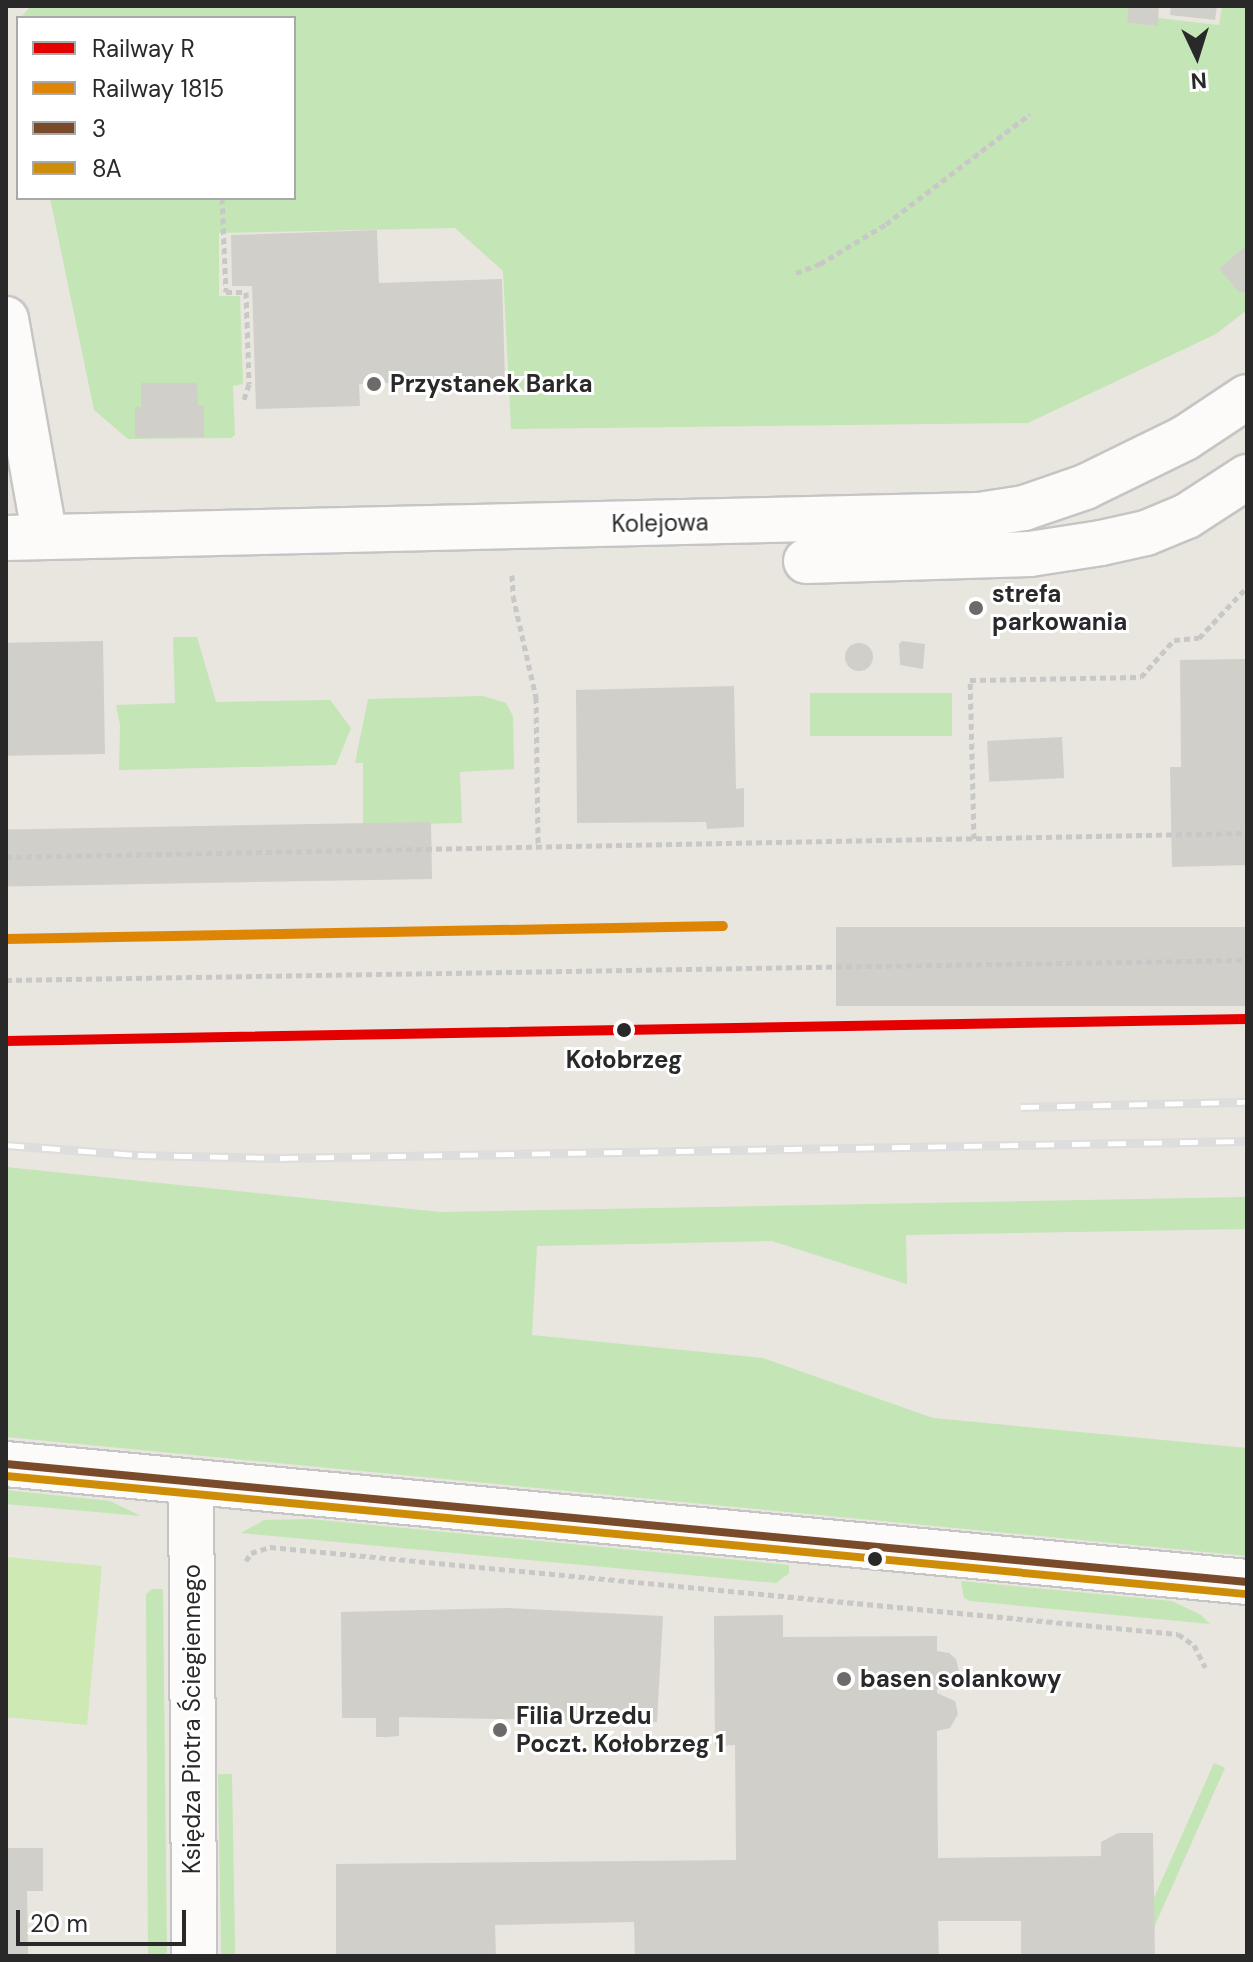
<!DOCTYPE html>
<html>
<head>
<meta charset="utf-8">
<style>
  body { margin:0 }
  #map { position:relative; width:1253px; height:1962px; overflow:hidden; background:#e8e6df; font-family:"DM Sans",sans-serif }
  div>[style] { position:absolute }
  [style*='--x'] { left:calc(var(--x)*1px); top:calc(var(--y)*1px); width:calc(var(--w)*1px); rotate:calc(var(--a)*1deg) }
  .green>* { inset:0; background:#c4e5b6; transform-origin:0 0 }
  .pitch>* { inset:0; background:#cee9b4 }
  .building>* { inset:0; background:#d1cfca; transform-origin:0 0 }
  .round { border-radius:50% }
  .path>* { height:5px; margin-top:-2.5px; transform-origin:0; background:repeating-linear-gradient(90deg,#c8c8c7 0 6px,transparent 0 10px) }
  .roads { filter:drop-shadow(2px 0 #c5c5c5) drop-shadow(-2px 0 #c5c5c5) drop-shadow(0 2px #c5c5c5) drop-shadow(0 -2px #c5c5c5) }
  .street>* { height:44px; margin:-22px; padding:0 22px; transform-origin:22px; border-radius:22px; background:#fcfbfa }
  .secondary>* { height:44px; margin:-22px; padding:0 22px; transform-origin:22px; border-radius:22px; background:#fcfbfa }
  .rail>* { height:9px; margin-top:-4.5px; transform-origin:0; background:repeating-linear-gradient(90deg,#fff 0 18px,#ddddde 0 36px); box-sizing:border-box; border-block:2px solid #ddddde }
  .bus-1>* { height:8px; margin:-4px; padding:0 4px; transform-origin:4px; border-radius:4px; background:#7a4b2a }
  .bus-2>* { height:8px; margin:-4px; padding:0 4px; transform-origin:4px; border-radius:4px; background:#ce8d08 }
  .rail-1>* { height:10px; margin:-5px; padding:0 5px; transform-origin:5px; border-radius:5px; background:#e50000 }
  .rail-2>* { height:10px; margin:-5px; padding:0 5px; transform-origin:5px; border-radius:5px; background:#df8506 }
  .dots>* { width:22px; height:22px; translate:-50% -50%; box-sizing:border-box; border:4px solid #fff; border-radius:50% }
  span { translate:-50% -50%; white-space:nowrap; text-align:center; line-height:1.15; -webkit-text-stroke:6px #fff; paint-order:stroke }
  .poi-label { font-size:24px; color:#292929; font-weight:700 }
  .left { translate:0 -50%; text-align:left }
  .street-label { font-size:24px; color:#292929 }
  .stop-label { font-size:24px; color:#292929; font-weight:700 }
  .frame { position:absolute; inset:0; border:8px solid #292929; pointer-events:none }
  .legend { position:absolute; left:16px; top:16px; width:280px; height:184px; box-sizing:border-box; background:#fff; border:2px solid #a9a9a9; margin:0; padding:10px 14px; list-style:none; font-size:24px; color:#292929 }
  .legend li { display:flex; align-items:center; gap:16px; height:40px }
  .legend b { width:40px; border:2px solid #a9a9a9 }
  .north { position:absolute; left:1157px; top:16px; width:80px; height:80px; -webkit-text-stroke:6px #fff; paint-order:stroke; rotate:176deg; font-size:22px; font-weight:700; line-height:32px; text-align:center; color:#292929 }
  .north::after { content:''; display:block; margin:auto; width:28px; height:36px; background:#292929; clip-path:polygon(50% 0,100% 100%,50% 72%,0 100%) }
  .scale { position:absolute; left:16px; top:1910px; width:170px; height:36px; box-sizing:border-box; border:4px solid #292929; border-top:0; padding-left:10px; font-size:24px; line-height:28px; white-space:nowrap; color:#292929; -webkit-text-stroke:6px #fff; paint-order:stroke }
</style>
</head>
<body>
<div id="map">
  <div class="green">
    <div style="clip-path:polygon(31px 6px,1128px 6px,1127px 23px,1157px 26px,1158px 18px,1219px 25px,1222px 6px,1247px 6px,1247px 310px,1216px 334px,1028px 423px,511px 429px,503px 271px,455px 228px,219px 233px,219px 296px,240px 296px,243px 384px,233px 386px,235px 435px,231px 438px,128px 439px,94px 410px,50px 198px,294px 198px,294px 18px,20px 18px)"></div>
    <div style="clip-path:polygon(173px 637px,197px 637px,216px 702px,330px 700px,351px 728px,336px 765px,119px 770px,120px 725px,116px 705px,175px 703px)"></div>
    <div style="left:952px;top:693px;width:43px;height:142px;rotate:90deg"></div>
    <div style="clip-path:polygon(483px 696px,506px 703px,513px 716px,514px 769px,460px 772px,462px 823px,363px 825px,363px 763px,355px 763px,368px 699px)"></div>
    <div style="clip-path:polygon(6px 1167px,440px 1212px,1247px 1197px,1247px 1229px,906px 1235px,907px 1284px,772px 1241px,537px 1246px,532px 1335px,763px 1358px,933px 1418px,1247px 1448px,1247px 1556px,6px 1437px)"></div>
    <div style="clip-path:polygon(6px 1490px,110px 1501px,141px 1516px,6px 1504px)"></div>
    <div style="clip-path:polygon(310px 1519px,789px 1565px,789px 1573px,776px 1583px,241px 1533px,264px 1520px)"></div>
    <div style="clip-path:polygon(961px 1581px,1172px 1601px,1201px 1615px,1210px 1624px,970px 1601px,964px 1598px)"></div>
    <div style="clip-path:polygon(152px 1589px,163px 1589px,167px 1952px,164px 1956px,148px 1956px,146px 1594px)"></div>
    <div style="left:1214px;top:1763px;width:12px;height:193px;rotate:24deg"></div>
    <div style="left:232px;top:1774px;width:182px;height:14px;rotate:89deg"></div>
  </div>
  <div class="pitch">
    <div style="clip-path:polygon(6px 1557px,102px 1566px,87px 1725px,6px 1717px)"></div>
  </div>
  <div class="building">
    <div style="clip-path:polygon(1128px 6px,1159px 6px,1158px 26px,1127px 23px)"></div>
    <div style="clip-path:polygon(1171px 6px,1217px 6px,1215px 20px,1170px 15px)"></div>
    <div style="clip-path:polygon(377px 230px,379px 283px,502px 279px,505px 379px,359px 384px,360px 406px,256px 409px,252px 286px,232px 286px,231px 235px)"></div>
    <div style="clip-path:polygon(1247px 245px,1247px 293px,1239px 292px,1219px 269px)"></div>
    <div style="clip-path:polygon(141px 383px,197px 383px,198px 406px,204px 405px,204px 437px,135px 438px,135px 407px,141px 407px)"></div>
    <div style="left:103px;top:641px;width:113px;height:97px;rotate:89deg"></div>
    <div style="clip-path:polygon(902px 641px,925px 644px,923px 669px,900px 665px,899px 644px)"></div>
    <div class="round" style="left:845px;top:643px;width:28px;height:28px"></div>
    <div style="clip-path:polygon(1247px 659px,1247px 865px,1172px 867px,1170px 767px,1181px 767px,1180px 660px)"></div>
    <div style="clip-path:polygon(734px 686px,736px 789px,744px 788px,744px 827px,707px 829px,706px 822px,577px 823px,576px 690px)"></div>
    <div style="left:1062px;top:737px;width:41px;height:75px;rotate:87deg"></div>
    <div style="left:431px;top:822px;width:57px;height:424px;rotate:89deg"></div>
    <div style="left:1247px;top:927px;width:79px;height:411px;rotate:90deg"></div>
    <div style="clip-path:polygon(508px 1608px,663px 1616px,657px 1722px,399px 1717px,399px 1736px,387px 1737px,376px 1737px,376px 1718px,342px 1718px,341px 1612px)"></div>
    <div style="clip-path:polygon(783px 1615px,783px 1637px,937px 1636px,937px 1651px,949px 1653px,956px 1659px,959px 1671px,956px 1680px,946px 1689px,937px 1689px,937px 1693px,955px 1701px,958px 1714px,950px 1728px,937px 1731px,938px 1858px,1101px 1856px,1101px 1842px,1118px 1833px,1153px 1833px,1155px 1956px,1021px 1956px,1021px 1921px,938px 1921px,939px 1956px,635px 1956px,634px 1922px,495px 1925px,496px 1956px,336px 1956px,336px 1864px,736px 1860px,735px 1745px,715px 1746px,714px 1616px)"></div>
    <div style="clip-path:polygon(6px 1848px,43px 1848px,43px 1891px,27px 1891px,28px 1956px,6px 1956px)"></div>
  </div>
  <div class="path">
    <div style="--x:222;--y:198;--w:94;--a:87.6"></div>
    <div style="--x:226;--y:292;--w:20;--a:0"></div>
    <div style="--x:246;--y:292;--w:92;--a:88.1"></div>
    <div style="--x:249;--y:384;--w:20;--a:108"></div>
    <div style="--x:796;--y:273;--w:26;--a:-21"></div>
    <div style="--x:820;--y:264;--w:77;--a:-31.2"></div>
    <div style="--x:886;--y:224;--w:181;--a:-37.4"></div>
    <div style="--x:512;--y:575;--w:21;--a:87"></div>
    <div style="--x:513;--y:596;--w:104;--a:77.2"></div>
    <div style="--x:536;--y:697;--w:151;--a:89.2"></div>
    <div style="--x:974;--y:839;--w:159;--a:-91.4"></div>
    <div style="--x:970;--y:680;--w:171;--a:-1"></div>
    <div style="--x:1141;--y:677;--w:50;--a:-48.3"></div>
    <div style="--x:1174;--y:640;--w:25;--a:-5"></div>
    <div style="--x:1199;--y:638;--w:70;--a:-46.7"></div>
    <div style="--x:6;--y:857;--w:1241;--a:-1.11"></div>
    <div style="--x:6;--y:980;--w:1241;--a:-0.92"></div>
    <div style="--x:246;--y:1561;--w:9;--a:-58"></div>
    <div style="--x:251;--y:1553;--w:20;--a:-18"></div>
    <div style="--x:270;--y:1547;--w:912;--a:5.47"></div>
    <div style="--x:1178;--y:1634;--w:19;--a:35"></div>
    <div style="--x:1194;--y:1645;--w:25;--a:63"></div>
  </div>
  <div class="roads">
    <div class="street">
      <div style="--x:6;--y:319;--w:221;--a:79.9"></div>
      <div style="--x:6;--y:538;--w:973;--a:-1.35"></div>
      <div style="--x:979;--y:515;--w:46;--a:-8.8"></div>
      <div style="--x:1024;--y:508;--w:65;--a:-19"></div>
      <div style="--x:1085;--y:487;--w:111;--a:-26.1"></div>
      <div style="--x:1185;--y:438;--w:74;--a:-33.5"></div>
      <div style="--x:806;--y:561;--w:224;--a:-1.8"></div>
      <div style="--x:1030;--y:554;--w:72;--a:-8.8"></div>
      <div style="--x:1101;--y:543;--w:46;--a:-12.5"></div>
      <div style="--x:1146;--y:533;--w:44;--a:-22.5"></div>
      <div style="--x:1187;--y:516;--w:72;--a:-33"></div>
      <div style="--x:191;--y:1482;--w:474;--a:89.6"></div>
    </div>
    <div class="secondary">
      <div style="--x:6;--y:1464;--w:1247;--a:5.43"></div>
    </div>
  </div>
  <div class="rail">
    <div style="--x:1021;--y:1107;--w:226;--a:-1.3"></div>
    <div style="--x:6;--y:1145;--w:132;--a:4.3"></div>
    <div style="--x:138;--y:1155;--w:142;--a:1.2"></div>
    <div style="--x:280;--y:1158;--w:967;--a:-1.01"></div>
  </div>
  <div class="bus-1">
    <div style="--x:6;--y:1464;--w:1247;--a:5.43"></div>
  </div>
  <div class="bus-2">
    <div style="--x:6;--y:1476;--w:1246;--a:5.44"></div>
  </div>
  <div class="rail-1">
    <div style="--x:6;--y:1041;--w:1241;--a:-1.02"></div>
  </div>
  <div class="rail-2">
    <div style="--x:6;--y:939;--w:717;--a:-1.04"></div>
  </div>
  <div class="dots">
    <div style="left:374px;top:384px;background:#6c6b69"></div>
    <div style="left:976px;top:608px;background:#6c6b69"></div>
    <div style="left:624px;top:1030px;background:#292929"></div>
    <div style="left:875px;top:1559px;background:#292929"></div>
    <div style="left:844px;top:1679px;background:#6c6b69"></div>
    <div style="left:500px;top:1730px;background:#6c6b69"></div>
  </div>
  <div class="poi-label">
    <span class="left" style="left:390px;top:384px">Przystanek Barka</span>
    <span class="left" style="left:992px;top:608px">strefa<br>parkowania</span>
    <span class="left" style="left:860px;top:1679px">basen solankowy</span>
    <span class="left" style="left:516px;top:1730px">Filia Urzedu<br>Poczt. Kołobrzeg 1</span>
  </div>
  <div class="street-label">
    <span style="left:660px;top:523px;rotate:-1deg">Kolejowa</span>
    <span style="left:192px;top:1719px;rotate:-90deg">Księdza Piotra Ściegiennego</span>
  </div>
  <div class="stop-label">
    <span style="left:624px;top:1060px">Kołobrzeg</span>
  </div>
  <div class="frame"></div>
  <ul class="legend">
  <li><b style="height:10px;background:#e50000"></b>Railway R</li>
  <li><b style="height:10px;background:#df8506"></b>Railway 1815</li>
  <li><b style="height:10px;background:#7a4b2a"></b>3</li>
  <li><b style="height:10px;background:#ce8d08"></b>8A</li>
  </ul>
  <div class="north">N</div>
  <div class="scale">20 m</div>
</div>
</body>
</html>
